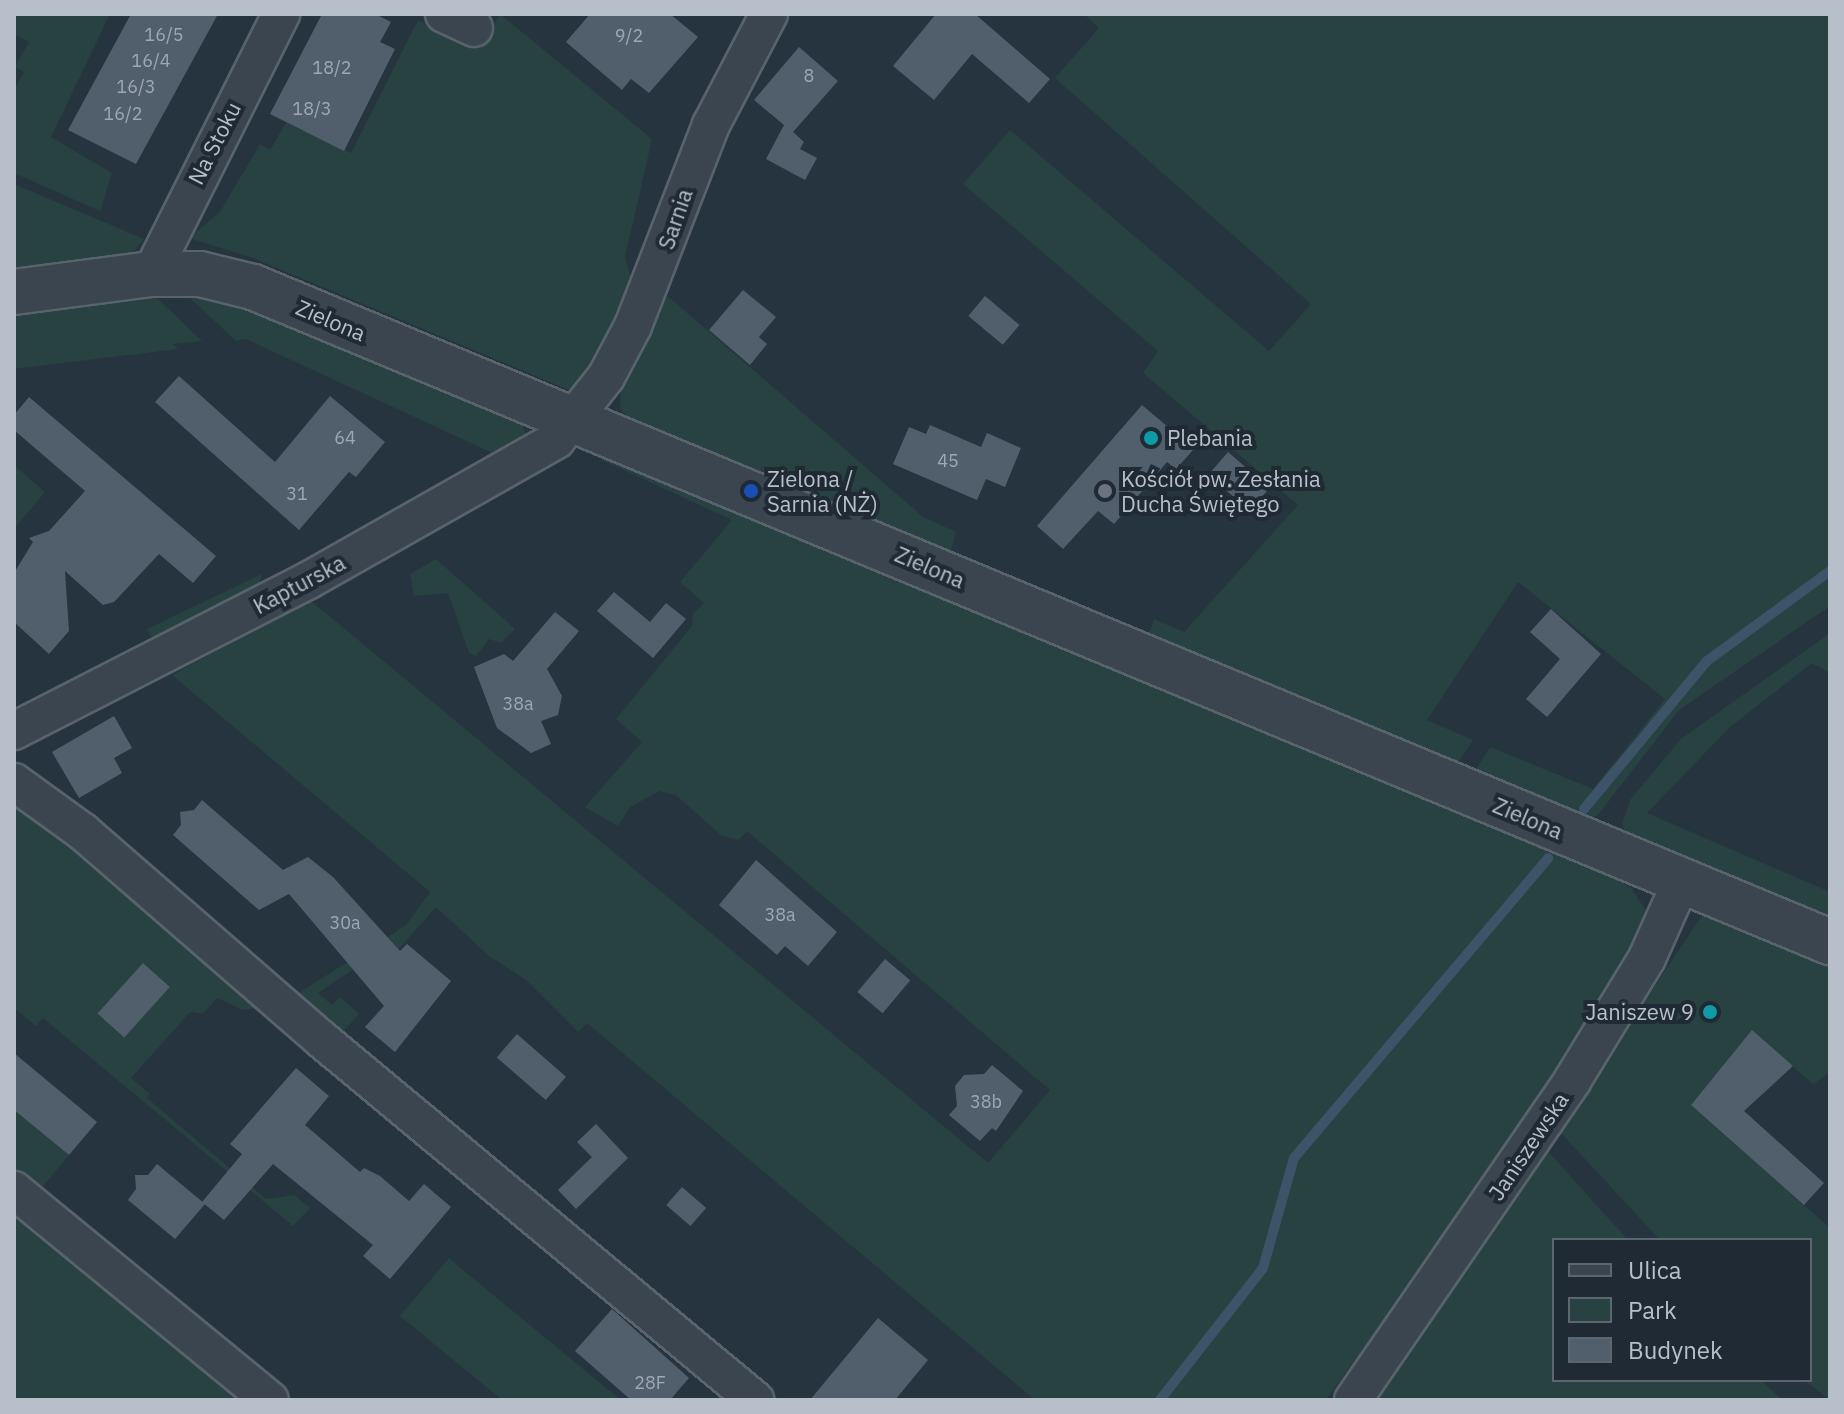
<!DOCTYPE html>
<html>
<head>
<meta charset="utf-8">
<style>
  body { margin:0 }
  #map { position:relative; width:1844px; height:1414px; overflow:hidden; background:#263440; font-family:"IBM Plex Sans",sans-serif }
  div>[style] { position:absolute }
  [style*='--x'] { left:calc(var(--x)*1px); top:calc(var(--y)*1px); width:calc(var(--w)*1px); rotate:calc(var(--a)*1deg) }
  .green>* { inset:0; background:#284141 }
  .stream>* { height:10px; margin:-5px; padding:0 5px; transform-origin:5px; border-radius:5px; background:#3c5368 }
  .building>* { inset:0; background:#515f6d; transform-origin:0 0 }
  .roads { filter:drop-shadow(2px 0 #58636d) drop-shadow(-2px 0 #58636d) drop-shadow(0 2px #58636d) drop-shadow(0 -2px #58636d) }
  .minor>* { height:36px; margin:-18px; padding:0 18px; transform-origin:18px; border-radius:18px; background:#3a4550 }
  .tertiary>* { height:44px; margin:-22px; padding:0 22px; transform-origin:22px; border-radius:22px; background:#3a4550 }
  .dots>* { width:22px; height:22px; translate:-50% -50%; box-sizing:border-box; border:4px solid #1f2a35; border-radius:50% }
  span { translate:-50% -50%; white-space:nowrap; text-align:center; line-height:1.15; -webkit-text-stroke:8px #1f2a35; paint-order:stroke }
  .number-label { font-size:18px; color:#9ea8b3 }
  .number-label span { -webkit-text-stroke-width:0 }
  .street-label { font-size:22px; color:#b7c0ca }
  .poi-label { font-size:22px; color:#b7c0ca }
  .left { translate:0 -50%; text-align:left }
  .right { translate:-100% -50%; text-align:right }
  .frame { position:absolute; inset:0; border:16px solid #b7c0ca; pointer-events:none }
  .legend { position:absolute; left:1552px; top:1238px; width:260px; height:144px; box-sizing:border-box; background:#1f2a35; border:2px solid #5c6671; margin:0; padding:10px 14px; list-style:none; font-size:24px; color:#b7c0ca }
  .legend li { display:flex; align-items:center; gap:16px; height:40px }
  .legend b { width:40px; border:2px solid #5c6671 }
</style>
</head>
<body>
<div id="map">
  <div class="green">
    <div style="clip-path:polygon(14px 14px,110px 14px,51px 137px,112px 173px,100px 211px,14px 173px,14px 90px,24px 72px,15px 67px,29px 42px,14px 34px)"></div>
    <div style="clip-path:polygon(500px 14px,652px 139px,625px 257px,632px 280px,594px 364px,569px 390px,253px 258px,189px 238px,220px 212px,260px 144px,270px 150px,286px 123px,351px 153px,418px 20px,480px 49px)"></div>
    <div style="clip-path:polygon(1084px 14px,1830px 14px,1830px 606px,1679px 710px,1598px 815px,1586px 820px,1474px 773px,1490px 747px,1593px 789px,1665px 699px,1518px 582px,1427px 720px,1473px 740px,1456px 766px,1147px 639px,1154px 619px,1184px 632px,1298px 505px,1143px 373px,1158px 351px,963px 184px,1010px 130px,1269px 351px,1311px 304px,1055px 78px,1099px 28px)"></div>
    <div style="clip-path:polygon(14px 184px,144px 239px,129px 258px,14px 273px)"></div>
    <div style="clip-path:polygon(663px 292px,922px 516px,956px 532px,950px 553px,626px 416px,620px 408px,621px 387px)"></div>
    <div style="clip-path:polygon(153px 294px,202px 341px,173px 344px,178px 349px,14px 369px,14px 311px)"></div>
    <div style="clip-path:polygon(209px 295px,231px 299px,521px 419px,527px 439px,501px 457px,246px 339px,236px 341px,189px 297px)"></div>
    <div style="clip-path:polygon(603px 453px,1597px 867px,1631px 888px,1647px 912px,1647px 932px,1530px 1119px,1326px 1400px,1035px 1400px,587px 1023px,578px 1032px,526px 980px,489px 956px,436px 907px,390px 959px,381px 951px,318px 993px,332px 1005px,340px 997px,359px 1014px,340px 1035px,294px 996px,406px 925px,430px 892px,172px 675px,310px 600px,988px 1163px,1050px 1090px,747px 831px,739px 840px,722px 836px,677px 796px,660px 791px,630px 807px,618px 826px,585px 807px,642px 742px,616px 719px,692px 626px,693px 614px,704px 603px,680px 582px,732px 520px,600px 459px)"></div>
    <div style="clip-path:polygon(14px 465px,45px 492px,14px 529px)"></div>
    <div style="clip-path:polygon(436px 559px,515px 629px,501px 643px,489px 639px,476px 656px,469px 653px,448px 593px,414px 596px,410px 574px)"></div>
    <div style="clip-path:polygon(262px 574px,258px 592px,156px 645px,147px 629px)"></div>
    <div style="clip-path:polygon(1830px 633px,1830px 673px,1812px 663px,1730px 727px,1647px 813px,1830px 892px,1830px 920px,1626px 835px,1622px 824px,1630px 800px,1681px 739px)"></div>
    <div style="clip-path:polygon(14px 797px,256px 1008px,243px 1010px,217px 998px,203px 1014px,190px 1012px,131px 1078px,150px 1094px,147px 1098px,266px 1199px,294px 1195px,310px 1208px,293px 1226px,43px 1018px,36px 1026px,14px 1008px)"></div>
    <div style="clip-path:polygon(1703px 914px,1830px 967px,1828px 1074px,1813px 1084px,1752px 1031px,1691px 1105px,1830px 1228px,1830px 1400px,1804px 1380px,1810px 1380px,1810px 1240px,1660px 1240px,1558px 1130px)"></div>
    <div style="clip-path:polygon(14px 1110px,69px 1155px,40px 1190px,14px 1169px)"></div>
    <div style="clip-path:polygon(1546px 1149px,1628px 1240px,1554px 1240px,1554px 1380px,1761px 1380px,1782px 1400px,1368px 1400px)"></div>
    <div style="clip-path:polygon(14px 1208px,246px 1400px,14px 1400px)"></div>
    <div style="clip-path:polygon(449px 1258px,463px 1270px,621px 1400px,502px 1400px,400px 1316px)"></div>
  </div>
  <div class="stream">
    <div style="--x:1584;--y:809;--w:192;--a:-50.3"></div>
    <div style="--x:1707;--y:661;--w:152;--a:-36.2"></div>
    <div style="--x:1160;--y:1400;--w:167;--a:-52"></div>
    <div style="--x:1263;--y:1268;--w:114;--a:-74.3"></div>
    <div style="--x:1294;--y:1158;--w:393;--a:-49.7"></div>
  </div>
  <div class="building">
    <div style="clip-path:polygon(131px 14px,218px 14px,136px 164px,68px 130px)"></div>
    <div style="clip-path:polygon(322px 14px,375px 14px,391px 22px,380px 42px,395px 49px,344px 151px,270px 114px)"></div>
    <div style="clip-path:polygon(590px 14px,670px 14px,698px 37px,649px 93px,631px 79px,622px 90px,566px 42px)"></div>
    <div style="clip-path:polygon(936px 14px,975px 14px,1050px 79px,1029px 103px,972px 54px,934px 100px,893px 66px)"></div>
    <div style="clip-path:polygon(799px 47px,838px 81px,793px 132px,804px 142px,800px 149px,817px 158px,805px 180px,766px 159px,784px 125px,754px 100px)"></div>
    <div style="clip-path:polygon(743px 290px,776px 317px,759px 337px,767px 344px,750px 365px,709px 330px)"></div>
    <div style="left:985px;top:296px;width:45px;height:26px;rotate:40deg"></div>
    <div style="clip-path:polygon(179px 376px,275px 462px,330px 396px,385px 442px,356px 477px,349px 472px,299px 530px,155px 402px)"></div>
    <div style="clip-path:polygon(29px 397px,216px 556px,193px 583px,159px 554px,114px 602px,103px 605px,65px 571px,69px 631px,49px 654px,14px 622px,14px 573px,33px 542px,29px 538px,49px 531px,85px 491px,14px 430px,14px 415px)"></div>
    <div style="clip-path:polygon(1142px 405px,1194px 449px,1176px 469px,1167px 462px,1114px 524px,1098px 511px,1063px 549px,1037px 526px)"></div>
    <div style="clip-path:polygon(930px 425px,981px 447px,987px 433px,1021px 448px,1005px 487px,986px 479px,977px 500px,893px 464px,909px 427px,926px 434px)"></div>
    <div style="left:1228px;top:452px;width:55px;height:30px;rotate:41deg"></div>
    <div style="clip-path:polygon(614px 592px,650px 622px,666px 603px,686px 619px,653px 658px,597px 611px)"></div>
    <div style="clip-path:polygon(1551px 609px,1601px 654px,1547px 717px,1526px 699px,1560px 659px,1530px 632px)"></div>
    <div style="clip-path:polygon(555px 612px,579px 631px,547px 669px,562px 696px,558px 715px,541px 721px,551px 744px,531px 753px,497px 728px,474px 667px,504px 654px,513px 661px)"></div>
    <div style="clip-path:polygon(114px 716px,132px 748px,114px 758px,122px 773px,79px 798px,52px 752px)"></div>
    <div style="clip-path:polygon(202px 800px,283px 870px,308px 857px,333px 877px,400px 951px,407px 944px,451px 981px,395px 1052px,365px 1027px,384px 1006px,289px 894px,259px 910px,173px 835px,181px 825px,180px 812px,194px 810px)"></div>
    <div style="clip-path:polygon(756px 860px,837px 932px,808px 966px,785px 946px,777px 955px,719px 905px)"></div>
    <div style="left:885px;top:959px;width:33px;height:43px;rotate:40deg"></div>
    <div style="left:143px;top:963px;width:36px;height:68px;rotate:42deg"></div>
    <div style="clip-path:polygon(1752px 1030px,1793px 1066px,1744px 1111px,1824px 1183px,1804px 1205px,1691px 1105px)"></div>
    <div style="left:517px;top:1034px;width:65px;height:31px;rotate:41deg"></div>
    <div style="clip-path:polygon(14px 1053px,97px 1122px,69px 1155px,14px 1110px)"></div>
    <div style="clip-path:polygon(992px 1065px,1023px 1091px,996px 1131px,992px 1128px,980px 1141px,949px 1115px,957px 1106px,955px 1086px,964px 1075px,984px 1074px)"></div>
    <div style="clip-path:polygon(296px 1068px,329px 1096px,305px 1125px,360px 1172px,364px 1168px,380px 1176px,409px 1201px,424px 1184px,451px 1207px,390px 1279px,363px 1256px,373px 1245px,273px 1164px,224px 1220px,202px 1202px,242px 1154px,230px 1144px)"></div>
    <div style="clip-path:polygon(596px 1124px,628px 1158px,576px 1209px,558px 1190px,592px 1157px,577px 1142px)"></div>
    <div style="clip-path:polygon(157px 1164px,205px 1204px,175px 1239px,128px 1200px,136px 1189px,135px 1175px,148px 1175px)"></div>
    <div style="left:682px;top:1187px;width:32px;height:24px;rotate:41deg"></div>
    <div style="clip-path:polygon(612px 1309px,689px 1378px,670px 1400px,631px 1400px,575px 1351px)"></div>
    <div style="clip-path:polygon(878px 1318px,928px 1360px,895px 1400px,810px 1400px)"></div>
  </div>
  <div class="roads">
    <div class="minor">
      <div style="--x:444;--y:14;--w:33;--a:25"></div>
      <div style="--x:151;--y:274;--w:291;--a:-63.4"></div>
      <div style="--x:14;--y:731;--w:331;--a:-27.1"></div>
      <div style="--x:309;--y:580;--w:284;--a:-29.5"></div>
      <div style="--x:556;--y:440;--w:80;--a:-51.6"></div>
      <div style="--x:606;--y:377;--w:58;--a:-62.1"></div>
      <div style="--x:633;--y:326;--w:216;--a:-68.8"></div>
      <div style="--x:711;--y:125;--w:125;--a:-62.4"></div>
      <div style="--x:14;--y:782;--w:85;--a:35.9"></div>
      <div style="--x:83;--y:832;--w:315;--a:41"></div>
      <div style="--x:321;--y:1039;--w:565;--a:39.75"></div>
      <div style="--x:14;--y:1190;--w:331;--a:39.4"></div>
      <div style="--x:1353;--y:1400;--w:387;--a:-55.5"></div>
      <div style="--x:1572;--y:1081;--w:144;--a:-58.6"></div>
      <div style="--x:1647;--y:958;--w:85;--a:-65.8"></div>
    </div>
    <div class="tertiary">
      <div style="--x:14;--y:292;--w:138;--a:-7.5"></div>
      <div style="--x:151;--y:274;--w:49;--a:0"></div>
      <div style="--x:200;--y:274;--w:55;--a:13.8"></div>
      <div style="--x:253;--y:287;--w:1708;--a:22.56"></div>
    </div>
  </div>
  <div class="dots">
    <div style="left:1151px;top:438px;background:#0f9aa8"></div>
    <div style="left:751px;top:491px;background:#1a4fb4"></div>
    <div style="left:1105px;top:491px;background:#6b7280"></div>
    <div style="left:1710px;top:1012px;background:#0f9aa8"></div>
  </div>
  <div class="number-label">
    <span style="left:164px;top:35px">16/5</span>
    <span style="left:629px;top:36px">9/2</span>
    <span style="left:151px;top:61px">16/4</span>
    <span style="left:332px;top:68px">18/2</span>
    <span style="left:809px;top:76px">8</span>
    <span style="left:136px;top:87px">16/3</span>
    <span style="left:312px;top:109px">18/3</span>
    <span style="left:123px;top:114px">16/2</span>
    <span style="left:345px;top:438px">64</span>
    <span style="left:948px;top:461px">45</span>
    <span style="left:297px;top:494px">31</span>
    <span style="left:518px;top:704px">38a</span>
    <span style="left:780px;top:915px">38a</span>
    <span style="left:345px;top:923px">30a</span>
    <span style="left:986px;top:1102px">38b</span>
    <span style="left:650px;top:1383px">28F</span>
  </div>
  <div class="street-label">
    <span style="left:214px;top:143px;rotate:-63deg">Na Stoku</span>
    <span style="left:675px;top:219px;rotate:-71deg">Sarnia</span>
    <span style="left:331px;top:320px;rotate:23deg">Zielona</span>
    <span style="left:930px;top:567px;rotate:23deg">Zielona</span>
    <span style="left:299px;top:584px;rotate:-28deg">Kapturska</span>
    <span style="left:1528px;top:818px;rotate:23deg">Zielona</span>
    <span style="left:1528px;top:1146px;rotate:-56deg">Janiszewska</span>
  </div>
  <div class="poi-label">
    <span class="left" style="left:1167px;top:438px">Plebania</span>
    <span class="left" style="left:767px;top:491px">Zielona /<br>Sarnia (NŻ)</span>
    <span class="left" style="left:1121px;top:491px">Kościół pw. Zesłania<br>Ducha Świętego</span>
    <span class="right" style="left:1694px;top:1012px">Janiszew 9</span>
  </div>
  <div class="frame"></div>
  <ul class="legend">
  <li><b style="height:10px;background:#3a4550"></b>Ulica</li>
  <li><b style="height:22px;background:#284141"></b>Park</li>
  <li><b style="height:22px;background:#515f6d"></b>Budynek</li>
  </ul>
</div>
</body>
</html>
